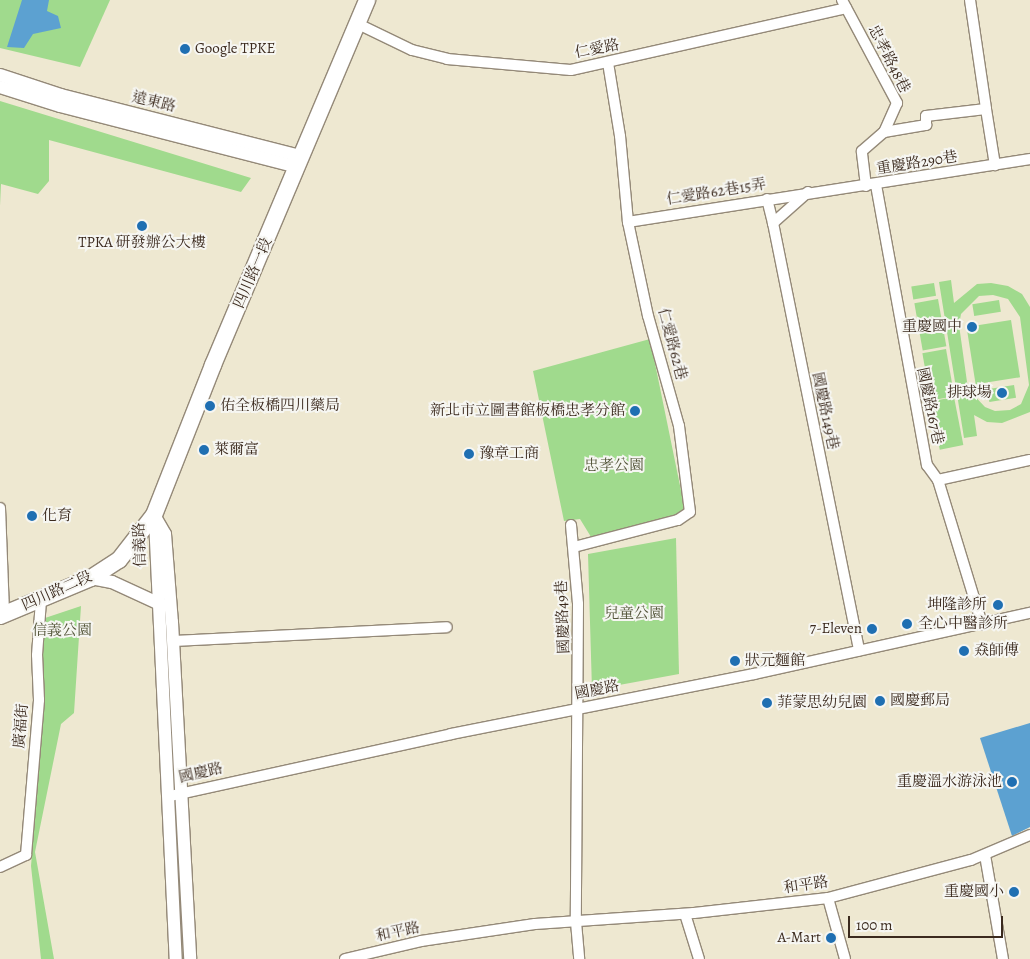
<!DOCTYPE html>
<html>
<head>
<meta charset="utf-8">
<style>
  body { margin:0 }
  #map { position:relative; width:1030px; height:959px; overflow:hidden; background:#eee8d1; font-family:Alegreya,"Noto Serif TC",serif }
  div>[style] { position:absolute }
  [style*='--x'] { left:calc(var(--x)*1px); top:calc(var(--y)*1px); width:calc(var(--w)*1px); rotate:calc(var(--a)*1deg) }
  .green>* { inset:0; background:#a0da8d; transform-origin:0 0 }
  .water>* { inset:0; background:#5ca1d1 }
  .roads { filter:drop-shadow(1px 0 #948978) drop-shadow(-1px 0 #948978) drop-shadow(0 1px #948978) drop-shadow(0 -1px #948978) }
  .minor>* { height:10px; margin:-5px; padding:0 5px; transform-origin:5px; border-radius:5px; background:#fff }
  .tertiary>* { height:12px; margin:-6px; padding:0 6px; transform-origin:6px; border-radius:6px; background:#fff }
  .primary>* { height:16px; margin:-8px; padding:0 8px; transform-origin:8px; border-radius:8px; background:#fff }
  .dots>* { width:14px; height:14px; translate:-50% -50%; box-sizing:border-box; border:2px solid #f6f6f2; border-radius:50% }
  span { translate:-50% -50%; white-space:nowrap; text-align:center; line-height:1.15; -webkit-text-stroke:4px #f6f6f2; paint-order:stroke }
  .poi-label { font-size:15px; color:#3b2a1e }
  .left { translate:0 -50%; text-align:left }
  .right { translate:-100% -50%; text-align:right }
  .street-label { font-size:15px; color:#3b2a1e }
  .park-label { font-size:15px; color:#54563a }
  .scale { position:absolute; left:848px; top:916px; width:155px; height:22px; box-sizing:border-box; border:2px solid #3b2a1e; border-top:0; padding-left:6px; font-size:15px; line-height:18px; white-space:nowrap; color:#3b2a1e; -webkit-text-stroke:4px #f6f6f2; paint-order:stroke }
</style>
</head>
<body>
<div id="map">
  <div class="green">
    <div style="clip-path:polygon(0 0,110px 0,80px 67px,0 48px)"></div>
    <div style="clip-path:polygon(0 101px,251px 178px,241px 192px,49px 140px,49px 181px,38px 194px,1px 184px,0 206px)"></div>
    <div style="clip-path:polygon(evenodd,951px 280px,954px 303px,977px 284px,991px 283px,1008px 286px,1022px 294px,1030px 307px,1030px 412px,1002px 423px,987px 422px,974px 415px,977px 436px,964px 438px,939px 282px,951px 280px,993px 295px,1008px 299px,1020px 317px,1029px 385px,1021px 404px,1010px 410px,995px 411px,985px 407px,968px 389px,959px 325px,961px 314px,979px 296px,993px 295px)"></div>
    <div style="left:934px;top:283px;width:13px;height:23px;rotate:81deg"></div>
    <div style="left:938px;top:299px;width:48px;height:24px;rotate:80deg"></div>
    <div style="left:999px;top:300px;width:12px;height:27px;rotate:81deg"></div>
    <div style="left:1011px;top:320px;width:58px;height:45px;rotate:81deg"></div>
    <div style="clip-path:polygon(650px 339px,685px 510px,678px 526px,596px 545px,580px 519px,564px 521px,533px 371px)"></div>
    <div style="left:946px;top:349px;width:48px;height:24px;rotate:80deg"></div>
    <div style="left:1014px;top:385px;width:13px;height:27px;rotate:81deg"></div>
    <div style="left:954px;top:397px;width:49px;height:24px;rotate:79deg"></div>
    <div style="clip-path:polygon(676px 538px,679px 674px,592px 690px,588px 554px)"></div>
    <div style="clip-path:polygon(81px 606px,74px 713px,61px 724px,35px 852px,54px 959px,41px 959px,31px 866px,45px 696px,42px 673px,45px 618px)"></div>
  </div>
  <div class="water">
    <div style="clip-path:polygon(22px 0,49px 0,47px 11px,58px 16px,61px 28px,33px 34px,24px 48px,7px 47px)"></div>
    <div style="clip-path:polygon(1030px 723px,1030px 827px,1012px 836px,980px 738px)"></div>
  </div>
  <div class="roads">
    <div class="minor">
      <div style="--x:842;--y:0;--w:117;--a:61.9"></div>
      <div style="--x:897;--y:103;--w:32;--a:114"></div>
      <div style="--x:970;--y:0;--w:110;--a:81.6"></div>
      <div style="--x:356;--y:23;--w:62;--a:25.7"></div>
      <div style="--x:412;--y:50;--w:36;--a:14"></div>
      <div style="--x:447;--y:59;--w:124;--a:5.1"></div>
      <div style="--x:571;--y:70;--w:282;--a:-12.7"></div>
      <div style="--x:876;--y:185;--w:285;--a:79.7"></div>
      <div style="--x:927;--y:465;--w:19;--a:54"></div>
      <div style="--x:938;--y:480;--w:151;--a:73"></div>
      <div style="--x:866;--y:186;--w:35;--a:-97"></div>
      <div style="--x:862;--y:151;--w:29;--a:-41"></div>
      <div style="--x:884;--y:132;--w:43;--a:-9.5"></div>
      <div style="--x:926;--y:125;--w:9;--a:-90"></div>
      <div style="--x:926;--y:116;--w:60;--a:-6.7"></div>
      <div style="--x:986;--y:109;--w:57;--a:80.9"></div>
      <div style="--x:808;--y:192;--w:47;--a:138.5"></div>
      <div style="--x:773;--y:223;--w:436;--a:78.6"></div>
      <div style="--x:767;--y:199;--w:25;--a:76"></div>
      <div style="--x:628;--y:222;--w:407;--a:-8.9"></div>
      <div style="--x:938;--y:480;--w:94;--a:-12.3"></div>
      <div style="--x:0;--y:508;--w:106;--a:87.8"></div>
      <div style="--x:571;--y:525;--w:79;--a:84.9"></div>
      <div style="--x:578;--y:604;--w:318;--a:90.4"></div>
      <div style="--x:576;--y:922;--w:37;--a:85"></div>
      <div style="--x:574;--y:547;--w:107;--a:-14.6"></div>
      <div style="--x:678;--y:520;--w:14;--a:-34"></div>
      <div style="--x:690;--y:512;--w:87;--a:-97.3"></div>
      <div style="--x:679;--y:426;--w:114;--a:-105.7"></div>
      <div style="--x:648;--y:316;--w:96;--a:-102"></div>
      <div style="--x:628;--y:222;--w:86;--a:-95.3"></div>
      <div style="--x:620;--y:136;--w:74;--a:-99.3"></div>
      <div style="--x:174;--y:641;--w:273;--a:-2.9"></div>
      <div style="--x:170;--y:796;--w:288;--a:-12.4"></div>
      <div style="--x:451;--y:734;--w:309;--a:-11.2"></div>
      <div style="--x:754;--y:674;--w:283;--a:-12.5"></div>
      <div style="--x:985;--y:855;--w:106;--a:80.2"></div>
      <div style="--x:0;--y:867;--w:29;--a:-25"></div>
      <div style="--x:26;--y:855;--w:156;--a:-85.2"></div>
      <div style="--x:39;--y:700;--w:45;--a:-92.5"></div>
      <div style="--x:37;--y:655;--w:55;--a:-85.8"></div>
      <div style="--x:828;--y:898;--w:63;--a:74.4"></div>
      <div style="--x:685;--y:914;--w:47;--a:72.7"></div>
      <div style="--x:345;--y:959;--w:78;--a:-13.3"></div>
      <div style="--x:421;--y:941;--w:115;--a:-8.5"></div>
      <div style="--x:535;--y:924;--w:159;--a:-4"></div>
      <div style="--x:694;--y:913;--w:135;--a:-6.4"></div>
      <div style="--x:828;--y:898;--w:148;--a:-14.9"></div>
      <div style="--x:971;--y:860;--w:64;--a:-23"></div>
    </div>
    <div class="tertiary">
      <div style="--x:0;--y:75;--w:64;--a:18.2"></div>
      <div style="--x:61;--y:95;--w:248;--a:14.3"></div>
      <div style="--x:0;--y:87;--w:63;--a:17.6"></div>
      <div style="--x:60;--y:106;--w:245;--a:14.4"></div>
      <div style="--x:154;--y:515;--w:22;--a:60"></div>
      <div style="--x:165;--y:534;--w:88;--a:85.5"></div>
      <div style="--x:172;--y:622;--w:337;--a:86.9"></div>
      <div style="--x:155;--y:520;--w:440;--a:87.3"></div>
      <div style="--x:91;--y:578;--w:21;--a:11"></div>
      <div style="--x:112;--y:582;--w:55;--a:24.7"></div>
    </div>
    <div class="primary">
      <div style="--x:0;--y:616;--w:99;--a:-22.7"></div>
      <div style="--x:91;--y:578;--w:33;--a:-33"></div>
      <div style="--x:119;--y:560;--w:57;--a:-52.1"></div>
      <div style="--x:154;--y:515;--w:161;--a:-68.5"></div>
      <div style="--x:213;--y:365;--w:396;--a:-67.1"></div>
    </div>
  </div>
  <div class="dots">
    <div style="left:185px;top:49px;background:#1f6fb2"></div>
    <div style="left:142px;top:226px;background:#1f6fb2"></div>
    <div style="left:972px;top:327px;background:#1f6fb2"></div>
    <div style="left:1002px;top:393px;background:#1f6fb2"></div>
    <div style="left:210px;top:406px;background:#1f6fb2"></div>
    <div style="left:635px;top:411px;background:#1f6fb2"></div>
    <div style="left:204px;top:450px;background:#1f6fb2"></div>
    <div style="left:469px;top:454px;background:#1f6fb2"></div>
    <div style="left:32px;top:516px;background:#1f6fb2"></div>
    <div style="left:998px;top:605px;background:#1f6fb2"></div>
    <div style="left:907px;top:624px;background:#1f6fb2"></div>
    <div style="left:872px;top:629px;background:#1f6fb2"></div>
    <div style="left:964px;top:651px;background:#1f6fb2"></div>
    <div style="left:735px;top:661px;background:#1f6fb2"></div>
    <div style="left:880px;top:701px;background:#1f6fb2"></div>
    <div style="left:767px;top:703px;background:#1f6fb2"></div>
    <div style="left:1012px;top:782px;background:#1f6fb2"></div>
    <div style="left:1014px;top:892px;background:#1f6fb2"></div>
    <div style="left:831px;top:938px;background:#1f6fb2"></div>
  </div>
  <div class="poi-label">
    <span class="left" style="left:195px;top:49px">Google TPKE</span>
    <span style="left:142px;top:243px">TPKA 研發辦公大樓</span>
    <span class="right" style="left:962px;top:327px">重慶國中</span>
    <span class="right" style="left:992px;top:393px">排球場</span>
    <span class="left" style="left:220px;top:406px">佑全板橋四川藥局</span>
    <span class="right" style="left:625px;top:411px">新北市立圖書館板橋忠孝分館</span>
    <span class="left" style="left:214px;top:450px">萊爾富</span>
    <span class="left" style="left:479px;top:454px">豫章工商</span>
    <span class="left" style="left:42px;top:516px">化育</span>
    <span class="right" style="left:987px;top:605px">坤隆診所</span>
    <span class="left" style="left:918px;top:624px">全心中醫診所</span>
    <span class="right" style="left:862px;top:629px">7-Eleven</span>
    <span class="left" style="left:974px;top:651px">猋師傅</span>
    <span class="left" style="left:745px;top:661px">狀元麵館</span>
    <span class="left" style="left:890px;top:701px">國慶郵局</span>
    <span class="left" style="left:777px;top:703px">菲蒙思幼兒園</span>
    <span class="right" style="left:1002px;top:782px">重慶溫水游泳池</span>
    <span class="right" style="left:1004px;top:892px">重慶國小</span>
    <span class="right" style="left:821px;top:938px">A-Mart</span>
  </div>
  <div class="street-label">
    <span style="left:597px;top:49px;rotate:-11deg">仁愛路</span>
    <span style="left:889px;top:59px;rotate:63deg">忠孝路48巷</span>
    <span style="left:154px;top:102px;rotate:14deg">遠東路</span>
    <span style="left:917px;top:163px;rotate:-9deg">重慶路290巷</span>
    <span style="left:716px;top:192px;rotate:-9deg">仁愛路62巷15弄</span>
    <span style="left:253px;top:273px;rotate:-67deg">四川路一段</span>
    <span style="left:672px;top:344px;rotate:75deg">仁愛路62巷</span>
    <span style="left:930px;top:406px;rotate:78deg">國慶路167巷</span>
    <span style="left:825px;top:411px;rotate:78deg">國慶路149巷</span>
    <span style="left:140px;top:545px;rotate:-92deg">信義路</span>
    <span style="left:57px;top:591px;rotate:-24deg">四川路二段</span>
    <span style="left:563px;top:617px;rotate:-92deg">國慶路49巷</span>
    <span style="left:597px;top:690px;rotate:-11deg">國慶路</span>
    <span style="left:21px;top:726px;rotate:-85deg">廣福街</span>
    <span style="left:201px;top:773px;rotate:-13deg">國慶路</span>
    <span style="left:806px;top:885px;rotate:-8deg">和平路</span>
    <span style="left:398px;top:932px;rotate:-12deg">和平路</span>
  </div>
  <div class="park-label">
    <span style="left:614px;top:466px">忠孝公園</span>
    <span style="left:634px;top:614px">兒童公園</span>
    <span style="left:62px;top:631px">信義公園</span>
  </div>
  <div class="scale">100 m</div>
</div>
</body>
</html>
